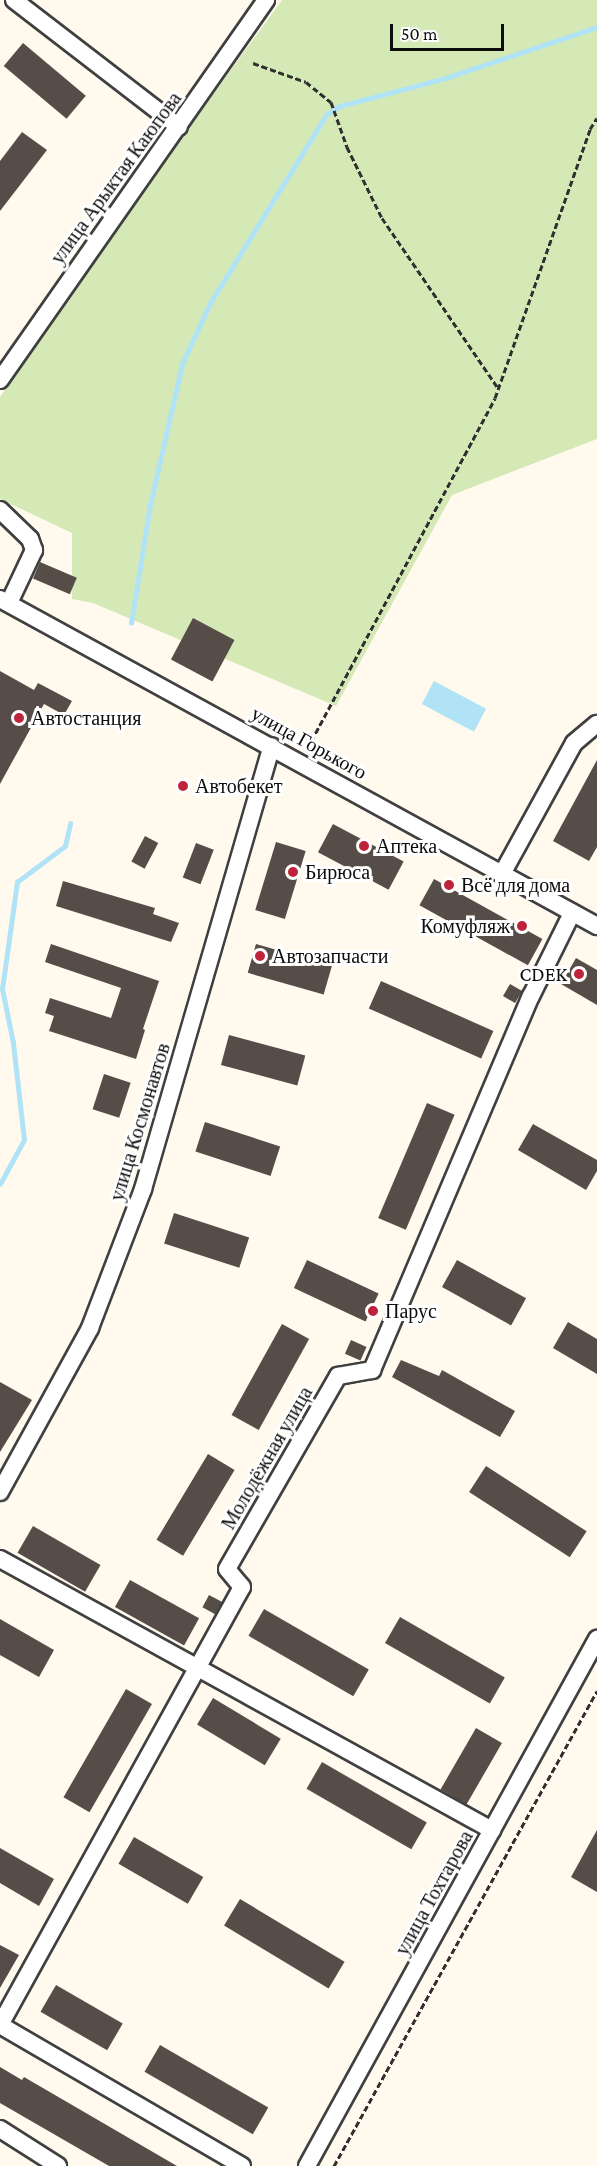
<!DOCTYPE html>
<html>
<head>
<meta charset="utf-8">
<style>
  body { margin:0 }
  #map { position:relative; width:597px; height:2166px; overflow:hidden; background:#fffaed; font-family:"Crimson Pro",serif }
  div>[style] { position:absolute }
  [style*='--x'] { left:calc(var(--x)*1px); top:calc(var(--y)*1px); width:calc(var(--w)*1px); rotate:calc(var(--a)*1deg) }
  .green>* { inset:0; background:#d5e9b7 }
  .water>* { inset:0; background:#b1e3f6; transform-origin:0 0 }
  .stream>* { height:4.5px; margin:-2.25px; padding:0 2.25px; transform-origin:2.25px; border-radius:2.25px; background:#b1e3f6 }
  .building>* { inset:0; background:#564d49; transform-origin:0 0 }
  .path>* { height:3px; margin-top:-1.5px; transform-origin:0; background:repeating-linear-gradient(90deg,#2f2f2f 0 6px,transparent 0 9px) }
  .roads { filter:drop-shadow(2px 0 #404040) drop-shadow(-2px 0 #404040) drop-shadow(0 2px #404040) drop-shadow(0 -2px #404040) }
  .minor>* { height:16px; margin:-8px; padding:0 8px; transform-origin:8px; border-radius:8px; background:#fff }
  .dots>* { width:16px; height:16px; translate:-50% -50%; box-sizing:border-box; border:3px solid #fff; border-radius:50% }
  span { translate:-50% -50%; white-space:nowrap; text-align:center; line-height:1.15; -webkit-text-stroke:6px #fff; paint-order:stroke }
  .street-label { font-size:20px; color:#0d0d0d }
  .poi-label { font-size:20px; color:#0d0d0d }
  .left { translate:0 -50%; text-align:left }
  .right { translate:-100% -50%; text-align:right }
  .scale { position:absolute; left:390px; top:24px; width:114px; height:27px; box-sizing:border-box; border:3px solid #0d0d0d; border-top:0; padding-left:8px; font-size:18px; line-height:21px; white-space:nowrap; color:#0d0d0d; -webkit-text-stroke:4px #fff; paint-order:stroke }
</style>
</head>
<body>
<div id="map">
  <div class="green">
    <div style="clip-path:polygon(282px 0,597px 0,597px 439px,452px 495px,336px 706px,93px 603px,72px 599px,72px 533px,0 499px,0 397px,92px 260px)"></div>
  </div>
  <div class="water">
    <div style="left:434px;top:681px;width:59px;height:26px;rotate:28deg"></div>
  </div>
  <div class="stream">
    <div style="--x:131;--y:623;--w:120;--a:-80.9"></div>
    <div style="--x:150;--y:505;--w:145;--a:-77.2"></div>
    <div style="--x:182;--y:364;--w:67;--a:-65.3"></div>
    <div style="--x:210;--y:303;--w:221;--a:-58.3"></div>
    <div style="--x:326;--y:115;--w:17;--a:-33"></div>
    <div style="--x:340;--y:106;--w:113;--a:-14.9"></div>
    <div style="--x:449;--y:77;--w:156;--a:-18.7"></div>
    <div style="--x:0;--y:1184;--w:50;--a:-61.4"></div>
    <div style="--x:24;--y:1140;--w:98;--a:-96.5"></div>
    <div style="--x:13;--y:1043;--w:55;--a:-101.5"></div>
    <div style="--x:2;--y:989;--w:108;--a:-82"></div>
    <div style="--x:17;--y:882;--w:60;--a:-36.9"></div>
    <div style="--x:65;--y:846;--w:23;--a:-77"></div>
  </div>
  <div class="building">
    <div style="left:23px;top:43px;width:82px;height:30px;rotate:40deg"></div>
    <div style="clip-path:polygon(22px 132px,47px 150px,0 211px,0 161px)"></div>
    <div style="left:40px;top:562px;width:40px;height:18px;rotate:23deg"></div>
    <div style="left:193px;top:618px;width:47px;height:47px;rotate:28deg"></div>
    <div style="clip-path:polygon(0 671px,34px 690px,38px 683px,72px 701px,64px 715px,44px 704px,0 784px)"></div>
    <div style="clip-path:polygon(597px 760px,597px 847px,589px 861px,553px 841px)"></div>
    <div style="left:333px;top:824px;width:80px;height:32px;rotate:28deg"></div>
    <div style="left:145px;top:836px;width:15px;height:29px;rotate:28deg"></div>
    <div style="left:276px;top:842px;width:31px;height:71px;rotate:17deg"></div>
    <div style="left:196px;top:843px;width:19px;height:37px;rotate:21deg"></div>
    <div style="left:434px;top:879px;width:124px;height:30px;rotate:29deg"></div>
    <div style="clip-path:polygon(63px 881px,155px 908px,153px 914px,179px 923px,171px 942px,56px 906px)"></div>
    <div style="clip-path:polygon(51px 944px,159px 981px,143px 1029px,145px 1030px,136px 1059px,49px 1031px,54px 1016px,45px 1013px,50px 998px,111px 1018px,121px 988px,45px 962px)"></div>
    <div style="left:256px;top:944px;width:79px;height:30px;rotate:16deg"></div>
    <div style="clip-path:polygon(576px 958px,597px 970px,597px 1005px,561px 984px)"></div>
    <div style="left:381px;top:981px;width:123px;height:30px;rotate:24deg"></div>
    <div style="left:510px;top:984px;width:14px;height:14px;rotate:30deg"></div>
    <div style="left:229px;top:1035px;width:79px;height:31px;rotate:15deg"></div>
    <div style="left:104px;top:1074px;width:28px;height:37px;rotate:18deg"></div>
    <div style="left:427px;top:1103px;width:30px;height:125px;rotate:23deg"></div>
    <div style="left:205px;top:1122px;width:79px;height:31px;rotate:18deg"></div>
    <div style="clip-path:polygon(533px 1124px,597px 1160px,597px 1171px,586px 1190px,518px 1150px)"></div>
    <div style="left:174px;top:1213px;width:79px;height:32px;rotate:18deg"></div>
    <div style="left:307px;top:1260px;width:79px;height:31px;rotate:25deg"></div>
    <div style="left:457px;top:1260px;width:79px;height:31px;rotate:29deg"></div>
    <div style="clip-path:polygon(568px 1322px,597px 1339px,597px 1374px,553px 1348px)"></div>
    <div style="left:282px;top:1324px;width:31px;height:104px;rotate:29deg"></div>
    <div style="left:351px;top:1340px;width:17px;height:15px;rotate:24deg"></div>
    <div style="clip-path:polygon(401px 1360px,439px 1376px,442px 1370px,515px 1411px,500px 1437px,392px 1377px)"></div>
    <div style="clip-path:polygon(0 1382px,32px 1400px,0 1452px)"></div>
    <div style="left:208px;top:1454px;width:31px;height:100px;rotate:31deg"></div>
    <div style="left:486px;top:1466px;width:120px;height:31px;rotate:33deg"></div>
    <div style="left:33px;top:1526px;width:78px;height:31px;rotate:30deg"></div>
    <div style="left:130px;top:1580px;width:79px;height:31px;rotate:29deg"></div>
    <div style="left:209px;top:1595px;width:15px;height:14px;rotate:28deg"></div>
    <div style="left:264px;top:1609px;width:121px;height:31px;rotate:30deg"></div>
    <div style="left:400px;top:1617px;width:121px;height:30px;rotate:30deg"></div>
    <div style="clip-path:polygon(0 1619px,54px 1650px,39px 1677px,0 1655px)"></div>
    <div style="left:126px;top:1689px;width:30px;height:125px;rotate:30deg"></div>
    <div style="left:213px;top:1698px;width:79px;height:31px;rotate:31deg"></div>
    <div style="left:476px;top:1728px;width:30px;height:71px;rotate:30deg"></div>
    <div style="left:322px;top:1762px;width:121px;height:31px;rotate:30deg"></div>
    <div style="clip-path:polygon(597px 1830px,597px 1892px,571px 1877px)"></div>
    <div style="left:134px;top:1837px;width:80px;height:31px;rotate:30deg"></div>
    <div style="clip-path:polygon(0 1848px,54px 1879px,39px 1906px,0 1883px)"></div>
    <div style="left:240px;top:1899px;width:122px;height:31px;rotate:31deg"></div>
    <div style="clip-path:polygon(0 1945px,19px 1955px,0 1988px)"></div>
    <div style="left:56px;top:1985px;width:77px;height:31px;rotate:30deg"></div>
    <div style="left:160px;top:2045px;width:125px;height:31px;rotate:30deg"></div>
    <div style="clip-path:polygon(0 2067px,22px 2080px,24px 2077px,177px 2166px,109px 2166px,0 2103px)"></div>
  </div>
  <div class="path">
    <div style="--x:253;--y:63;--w:56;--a:19.7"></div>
    <div style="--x:306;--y:82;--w:32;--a:39"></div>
    <div style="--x:331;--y:102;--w:48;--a:70.4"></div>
    <div style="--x:347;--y:147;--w:79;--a:63.8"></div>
    <div style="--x:382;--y:218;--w:206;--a:55.7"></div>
    <div style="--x:307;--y:749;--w:398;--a:-61.8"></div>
    <div style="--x:495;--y:398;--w:285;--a:-70.5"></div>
    <div style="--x:590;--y:129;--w:13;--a:-58"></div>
    <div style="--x:334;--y:2166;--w:543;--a:-61.03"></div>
  </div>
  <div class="roads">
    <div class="minor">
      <div style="--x:14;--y:0;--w:208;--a:37.6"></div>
      <div style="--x:0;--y:380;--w:464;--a:-55"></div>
      <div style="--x:0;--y:510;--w:42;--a:44"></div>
      <div style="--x:30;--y:539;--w:12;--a:70"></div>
      <div style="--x:34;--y:550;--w:59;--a:115.3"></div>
      <div style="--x:0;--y:599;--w:681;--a:28.71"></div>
      <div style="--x:502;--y:874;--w:149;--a:-61.2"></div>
      <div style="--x:574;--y:743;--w:30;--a:-40"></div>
      <div style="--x:0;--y:1492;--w:187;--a:-61.2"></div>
      <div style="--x:90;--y:1328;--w:149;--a:-69.1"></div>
      <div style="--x:143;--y:1189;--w:461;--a:-73.8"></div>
      <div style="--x:0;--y:1559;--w:562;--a:28.85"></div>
      <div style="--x:0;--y:2025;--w:500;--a:-61.08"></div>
      <div style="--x:242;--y:1587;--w:23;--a:-130"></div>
      <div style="--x:227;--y:1569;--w:223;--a:-60.1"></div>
      <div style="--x:338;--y:1376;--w:35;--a:-10"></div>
      <div style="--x:372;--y:1370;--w:406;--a:-67"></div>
      <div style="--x:531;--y:996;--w:93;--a:-63.7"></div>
      <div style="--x:0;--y:2025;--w:280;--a:30.2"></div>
      <div style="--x:0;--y:2129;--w:69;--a:32.5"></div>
      <div style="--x:307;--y:2166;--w:602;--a:-61.18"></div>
    </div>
  </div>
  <div class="dots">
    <div style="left:19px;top:718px;background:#bd243a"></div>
    <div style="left:183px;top:786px;background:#bd243a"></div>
    <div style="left:364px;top:846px;background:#bd243a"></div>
    <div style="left:293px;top:872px;background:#bd243a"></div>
    <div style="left:449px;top:885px;background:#bd243a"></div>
    <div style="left:522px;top:926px;background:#bd243a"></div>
    <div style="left:260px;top:956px;background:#bd243a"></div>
    <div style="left:579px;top:974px;background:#bd243a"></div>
    <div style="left:373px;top:1311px;background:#bd243a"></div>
  </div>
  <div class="street-label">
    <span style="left:116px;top:178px;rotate:-54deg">улица Арыктая Каюпова</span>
    <span style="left:309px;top:743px;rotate:29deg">улица Горького</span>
    <span style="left:140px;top:1122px;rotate:-73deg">улица Космонавтов</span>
    <span style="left:267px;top:1458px;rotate:-60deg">Молодёжная улица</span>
    <span style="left:434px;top:1893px;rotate:-61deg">улица Тохтарова</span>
  </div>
  <div class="poi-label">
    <span class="left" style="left:31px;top:718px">Автостанция</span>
    <span class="left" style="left:195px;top:786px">Автобекет</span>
    <span class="left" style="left:376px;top:846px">Аптека</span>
    <span class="left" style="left:305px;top:872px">Бирюса</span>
    <span class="left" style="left:461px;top:885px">Всё для дома</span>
    <span class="right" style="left:510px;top:926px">Комуфляж</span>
    <span class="left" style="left:272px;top:956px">Автозапчасти</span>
    <span class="right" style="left:567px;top:974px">CDEK</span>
    <span class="left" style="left:385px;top:1311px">Парус</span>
  </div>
  <div class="scale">50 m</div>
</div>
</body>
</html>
